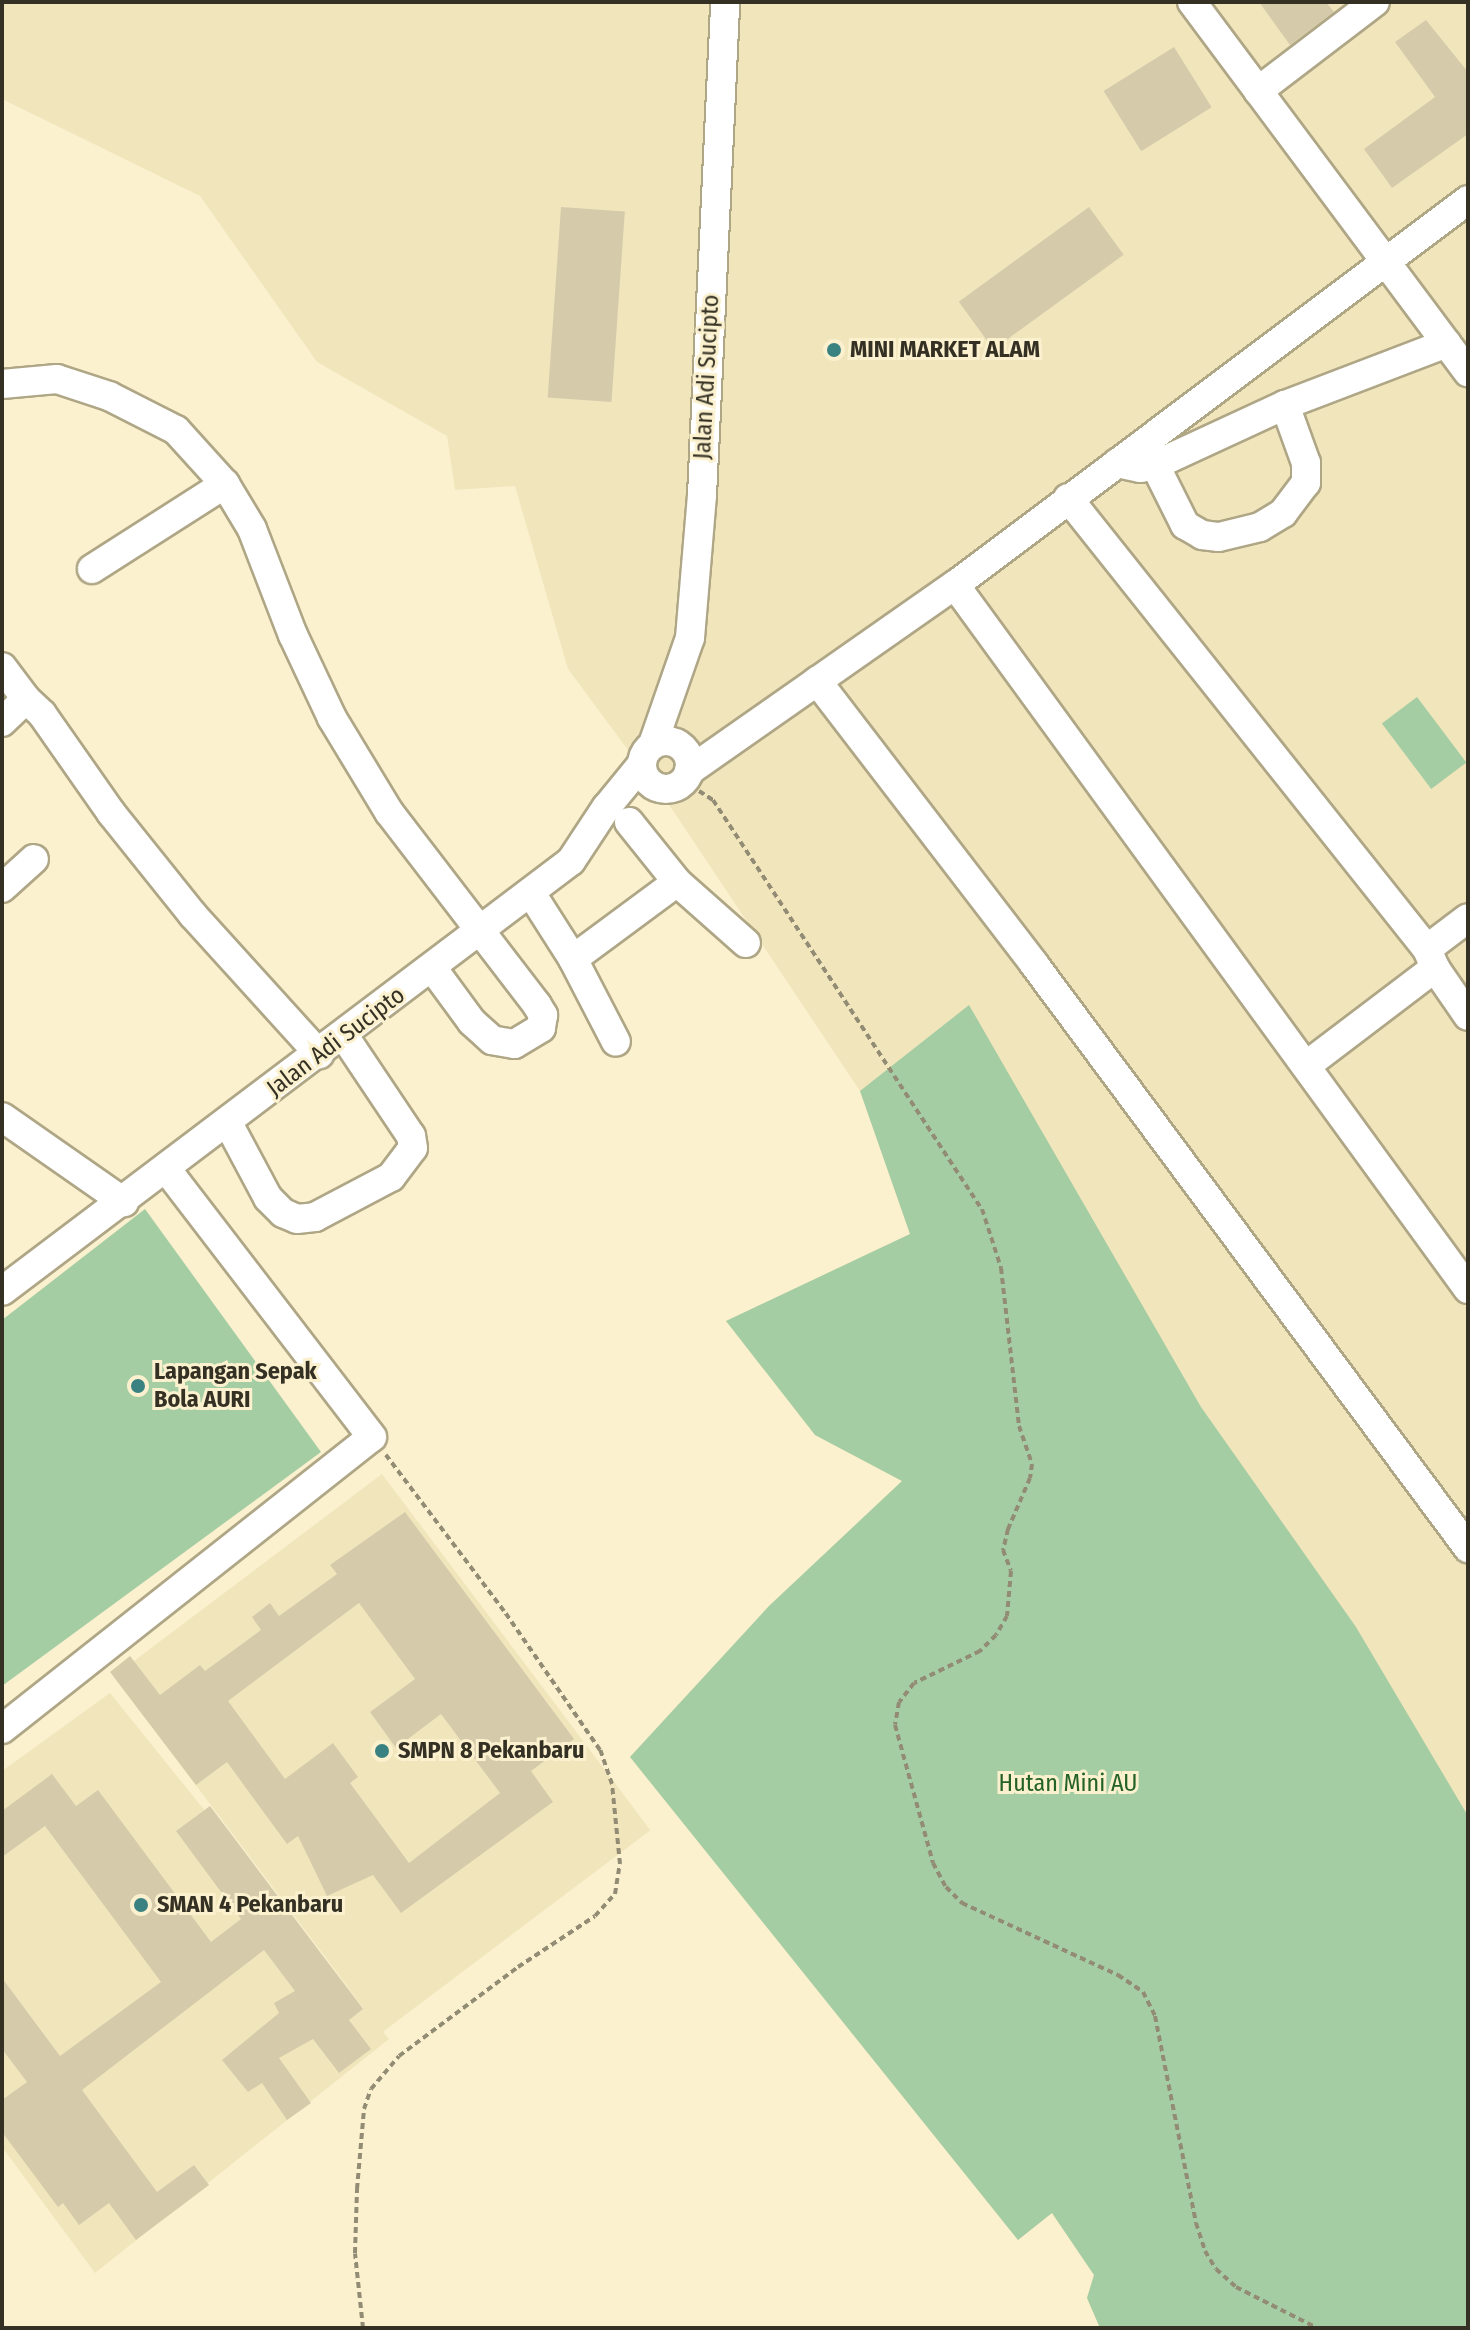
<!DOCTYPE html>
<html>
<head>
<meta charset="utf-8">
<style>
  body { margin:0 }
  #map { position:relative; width:1470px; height:2330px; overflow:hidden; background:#fbf1cf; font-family:"Fira Sans Condensed",sans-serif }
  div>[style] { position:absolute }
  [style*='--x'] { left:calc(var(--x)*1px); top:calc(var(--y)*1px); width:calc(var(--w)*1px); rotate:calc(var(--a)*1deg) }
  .built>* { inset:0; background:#f1e5bc; transform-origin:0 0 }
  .green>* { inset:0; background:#a5cda4; transform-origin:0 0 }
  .building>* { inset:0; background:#d5cbab; transform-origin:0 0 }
  .path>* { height:4px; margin-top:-2px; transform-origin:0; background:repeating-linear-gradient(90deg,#938c75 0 6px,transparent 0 10px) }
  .roads { filter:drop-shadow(2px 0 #afa686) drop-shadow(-2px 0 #afa686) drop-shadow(0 2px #afa686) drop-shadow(0 -2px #afa686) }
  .minor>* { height:28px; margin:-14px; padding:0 14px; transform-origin:14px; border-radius:14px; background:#fff }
  .minor>.ring { margin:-14px; padding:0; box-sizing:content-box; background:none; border:28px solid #fff; border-radius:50% }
  .dots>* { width:22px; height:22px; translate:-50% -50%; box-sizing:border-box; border:4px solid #fbf1cf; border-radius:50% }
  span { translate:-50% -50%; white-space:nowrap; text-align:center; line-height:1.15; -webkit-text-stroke:6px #fbf1cf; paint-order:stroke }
  .poi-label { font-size:24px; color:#343023; font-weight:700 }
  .left { translate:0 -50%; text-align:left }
  .street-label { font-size:24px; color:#343023 }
  .park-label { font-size:24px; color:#256228 }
  .frame { position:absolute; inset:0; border:4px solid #343023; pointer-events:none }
</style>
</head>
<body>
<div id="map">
  <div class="built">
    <div style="clip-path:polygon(2px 2px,1468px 2px,1468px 2328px,1100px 2328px,1087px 2298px,1094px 2275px,1052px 2213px,1018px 2240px,630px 1757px,769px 1606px,902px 1481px,815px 1435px,726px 1321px,910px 1234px,860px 1091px,674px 812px,568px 669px,515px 486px,455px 490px,447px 436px,317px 362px,200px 196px,2px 99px)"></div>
    <div style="left:382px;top:1474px;width:446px;height:336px;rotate:53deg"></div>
    <div style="clip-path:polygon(110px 1693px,389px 2039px,95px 2273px,2px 2147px,2px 1771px)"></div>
  </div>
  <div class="green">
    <div style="left:1417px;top:697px;width:82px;height:44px;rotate:53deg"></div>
    <div style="clip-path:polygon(969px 1005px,1201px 1407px,1356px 1627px,1468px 1816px,1468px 2328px,1100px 2328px,1087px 2298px,1094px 2275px,1052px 2213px,1018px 2240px,630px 1757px,769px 1606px,902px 1481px,815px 1435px,726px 1321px,910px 1234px,860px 1091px)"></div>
    <div style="clip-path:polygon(145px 1209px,321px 1452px,2px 1686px,2px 1320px)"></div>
  </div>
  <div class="building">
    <div style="clip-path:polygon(1259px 2px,1326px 2px,1334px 12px,1290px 45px)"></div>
    <div style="clip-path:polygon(1426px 20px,1468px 72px,1468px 134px,1392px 188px,1364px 149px,1435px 97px,1395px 42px)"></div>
    <div style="left:1174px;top:47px;width:71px;height:83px;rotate:58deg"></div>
    <div style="left:561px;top:207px;width:64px;height:191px;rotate:4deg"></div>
    <div style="left:1089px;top:207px;width:59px;height:161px;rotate:54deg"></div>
    <div style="clip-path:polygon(evenodd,405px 1512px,574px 1739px,531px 1771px,553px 1802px,401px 1913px,373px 1875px,327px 1896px,298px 1836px,287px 1844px,227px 1762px,196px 1785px,110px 1672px,130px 1656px,160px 1695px,200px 1665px,205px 1671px,261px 1630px,252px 1617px,270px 1603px,279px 1616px,337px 1574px,330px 1565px,405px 1512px,359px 1603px,415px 1679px,370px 1712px,396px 1748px,441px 1714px,500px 1793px,409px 1863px,350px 1783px,358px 1777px,333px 1743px,285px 1779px,228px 1701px,359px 1603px)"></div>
    <div style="clip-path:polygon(52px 1774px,76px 1806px,98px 1790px,211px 1942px,241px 1919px,176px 1831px,210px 1806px,363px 2009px,349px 2020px,371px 2049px,339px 2073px,313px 2039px,279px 2058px,311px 2103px,287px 2120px,262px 2083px,248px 2092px,222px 2060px,279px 2013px,274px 2003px,295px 1991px,264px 1950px,82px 2090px,157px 2192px,194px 2165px,209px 2185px,136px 2240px,109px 2203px,79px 2225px,63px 2203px,58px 2207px,2px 2132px,2px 2100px,27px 2082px,2px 2049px,2px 1978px,60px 2056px,161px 1982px,45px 1826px,2px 1857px,2px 1811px)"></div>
  </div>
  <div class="path">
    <div style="--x:699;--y:791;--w:17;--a:33"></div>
    <div style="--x:713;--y:800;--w:490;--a:56.7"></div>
    <div style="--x:982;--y:1209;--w:62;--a:72.1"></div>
    <div style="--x:1001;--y:1268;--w:159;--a:83.5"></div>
    <div style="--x:1019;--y:1426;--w:40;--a:71.1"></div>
    <div style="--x:1032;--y:1464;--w:14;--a:98"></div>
    <div style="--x:1030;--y:1478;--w:56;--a:113.3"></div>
    <div style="--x:1008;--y:1529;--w:22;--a:103"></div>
    <div style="--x:1003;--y:1550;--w:22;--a:69"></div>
    <div style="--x:1011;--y:1571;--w:45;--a:95.1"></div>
    <div style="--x:1007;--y:1616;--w:22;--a:120"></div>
    <div style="--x:996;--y:1635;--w:23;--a:135"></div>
    <div style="--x:980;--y:1651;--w:73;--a:154.1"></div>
    <div style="--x:914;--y:1683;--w:24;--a:128"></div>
    <div style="--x:899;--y:1702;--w:23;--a:100"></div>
    <div style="--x:895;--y:1725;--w:143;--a:74.6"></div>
    <div style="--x:933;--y:1863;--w:27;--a:62"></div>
    <div style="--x:946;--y:1887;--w:23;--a:45"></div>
    <div style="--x:962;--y:1903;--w:172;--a:24.8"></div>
    <div style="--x:1118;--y:1975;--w:30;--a:34"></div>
    <div style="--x:1143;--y:1992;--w:27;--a:63"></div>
    <div style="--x:1155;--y:2016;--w:211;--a:78.8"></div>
    <div style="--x:1196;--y:2223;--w:29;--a:72"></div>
    <div style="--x:1205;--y:2251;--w:21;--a:59"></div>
    <div style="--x:1216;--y:2269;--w:27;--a:42"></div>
    <div style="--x:1236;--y:2287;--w:91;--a:26.8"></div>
    <div style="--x:363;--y:2328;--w:75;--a:-96.1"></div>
    <div style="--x:355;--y:2253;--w:64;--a:-88.2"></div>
    <div style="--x:357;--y:2189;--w:80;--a:-85"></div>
    <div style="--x:364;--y:2109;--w:21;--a:-71"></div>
    <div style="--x:371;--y:2089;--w:43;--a:-49.7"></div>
    <div style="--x:399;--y:2056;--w:149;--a:-36.8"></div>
    <div style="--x:518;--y:1967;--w:92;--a:-33.5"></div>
    <div style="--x:595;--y:1916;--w:30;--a:-48"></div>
    <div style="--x:615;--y:1894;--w:30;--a:-81"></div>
    <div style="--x:620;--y:1864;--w:80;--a:-95.7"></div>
    <div style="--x:612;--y:1784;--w:36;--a:-109"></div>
    <div style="--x:600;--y:1750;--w:169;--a:-124.6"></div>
    <div style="--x:504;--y:1611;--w:196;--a:-127.1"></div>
  </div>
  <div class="roads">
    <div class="minor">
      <div style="--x:1192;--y:2;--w:462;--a:53.3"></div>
      <div style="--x:1258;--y:91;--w:147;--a:-37.3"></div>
      <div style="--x:2;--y:384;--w:55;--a:-5.2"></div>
      <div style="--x:57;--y:379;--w:55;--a:18.1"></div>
      <div style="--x:109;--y:396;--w:75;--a:26.9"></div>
      <div style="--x:176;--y:430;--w:73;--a:47.8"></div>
      <div style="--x:225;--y:484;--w:52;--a:59"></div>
      <div style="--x:252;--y:529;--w:114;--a:68.9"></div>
      <div style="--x:293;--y:635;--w:92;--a:64.8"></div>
      <div style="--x:332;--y:718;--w:110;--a:58.8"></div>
      <div style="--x:389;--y:812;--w:243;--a:52.5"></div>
      <div style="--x:537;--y:1005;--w:12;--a:59"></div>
      <div style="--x:543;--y:1015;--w:13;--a:99"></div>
      <div style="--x:541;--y:1028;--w:31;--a:149"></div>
      <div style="--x:514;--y:1044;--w:22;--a:-170"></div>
      <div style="--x:492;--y:1040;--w:27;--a:-138"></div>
      <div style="--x:472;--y:1022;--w:66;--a:-126.3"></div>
      <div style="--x:1117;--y:463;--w:24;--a:12"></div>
      <div style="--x:1140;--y:468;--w:15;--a:-11"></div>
      <div style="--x:1155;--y:465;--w:143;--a:-24.8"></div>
      <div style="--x:1285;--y:405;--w:173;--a:-20.9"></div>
      <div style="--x:1155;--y:465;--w:67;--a:63.4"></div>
      <div style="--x:1185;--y:525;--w:20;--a:30"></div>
      <div style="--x:1202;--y:535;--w:17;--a:7"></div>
      <div style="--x:1219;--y:537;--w:42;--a:-13.7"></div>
      <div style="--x:1260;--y:527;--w:27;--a:-31"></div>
      <div style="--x:1283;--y:513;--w:38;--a:-53"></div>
      <div style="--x:1306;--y:483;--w:20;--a:-90"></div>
      <div style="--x:1306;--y:463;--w:62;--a:-109.9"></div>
      <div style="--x:1068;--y:498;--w:576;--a:51.48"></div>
      <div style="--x:1427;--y:949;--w:21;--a:67"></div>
      <div style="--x:1435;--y:968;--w:58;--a:55.5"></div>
      <div style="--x:92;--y:569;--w:158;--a:-32.6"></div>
      <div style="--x:955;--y:585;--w:871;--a:53.92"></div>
      <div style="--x:2;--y:667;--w:40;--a:53"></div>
      <div style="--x:817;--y:681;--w:357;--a:52.5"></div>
      <div style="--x:1034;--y:964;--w:728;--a:53.38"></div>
      <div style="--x:2;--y:722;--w:33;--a:-44"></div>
      <div style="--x:26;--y:699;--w:22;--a:43"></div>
      <div style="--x:42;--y:714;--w:122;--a:55"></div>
      <div style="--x:112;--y:814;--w:129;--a:51.3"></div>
      <div style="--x:193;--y:915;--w:188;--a:47.8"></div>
      <div class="ring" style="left:642px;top:741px;width:20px;height:20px"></div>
      <div style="--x:653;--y:744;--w:112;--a:-70.8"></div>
      <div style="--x:690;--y:638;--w:144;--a:-85.2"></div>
      <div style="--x:702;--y:495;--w:494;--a:-87.3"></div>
      <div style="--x:689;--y:771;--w:325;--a:-35"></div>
      <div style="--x:955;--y:585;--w:641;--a:-36.89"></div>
      <div style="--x:629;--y:822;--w:77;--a:51.3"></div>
      <div style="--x:677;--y:882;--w:92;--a:41.5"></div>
      <div style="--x:2;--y:888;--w:43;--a:-42.2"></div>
      <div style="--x:531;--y:893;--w:78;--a:57.5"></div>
      <div style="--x:573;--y:959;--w:93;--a:62.6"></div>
      <div style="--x:1427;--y:949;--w:51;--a:-37.1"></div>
      <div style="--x:573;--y:959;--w:129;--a:-36.5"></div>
      <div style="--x:1307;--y:1065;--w:161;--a:-37.2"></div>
      <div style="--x:2;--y:1117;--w:149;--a:34.9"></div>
      <div style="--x:228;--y:1123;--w:85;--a:61.9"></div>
      <div style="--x:268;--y:1198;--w:21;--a:45"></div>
      <div style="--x:283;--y:1213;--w:15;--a:23"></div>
      <div style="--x:297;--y:1219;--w:18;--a:-6"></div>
      <div style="--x:315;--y:1217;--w:86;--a:-27.8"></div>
      <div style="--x:391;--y:1177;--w:36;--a:-53"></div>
      <div style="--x:413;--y:1148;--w:12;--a:-99"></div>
      <div style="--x:411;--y:1136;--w:120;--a:-123.8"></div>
      <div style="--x:2;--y:1291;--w:713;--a:-37.08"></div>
      <div style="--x:571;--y:861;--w:64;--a:-56.6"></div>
      <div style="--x:606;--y:808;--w:57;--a:-50.7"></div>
      <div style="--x:2;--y:1729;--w:471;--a:-38.3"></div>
      <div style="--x:372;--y:1437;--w:338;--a:-127.5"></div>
    </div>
  </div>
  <div class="dots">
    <div style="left:834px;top:350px;background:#3a8281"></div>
    <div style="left:138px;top:1386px;background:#3a8281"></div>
    <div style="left:382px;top:1751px;background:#3a8281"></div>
    <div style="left:141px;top:1905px;background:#3a8281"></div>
  </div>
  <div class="poi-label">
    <span class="left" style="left:850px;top:350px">MINI MARKET ALAM</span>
    <span class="left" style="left:154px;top:1386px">Lapangan Sepak<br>Bola AURI</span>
    <span class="left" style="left:398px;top:1751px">SMPN 8 Pekanbaru</span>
    <span class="left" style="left:157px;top:1905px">SMAN 4 Pekanbaru</span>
  </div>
  <div class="street-label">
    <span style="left:707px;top:377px;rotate:-87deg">Jalan Adi Sucipto</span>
    <span style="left:336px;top:1042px;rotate:-37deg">Jalan Adi Sucipto</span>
  </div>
  <div class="park-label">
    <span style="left:1068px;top:1784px">Hutan Mini AU</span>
  </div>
  <div class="frame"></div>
</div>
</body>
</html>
